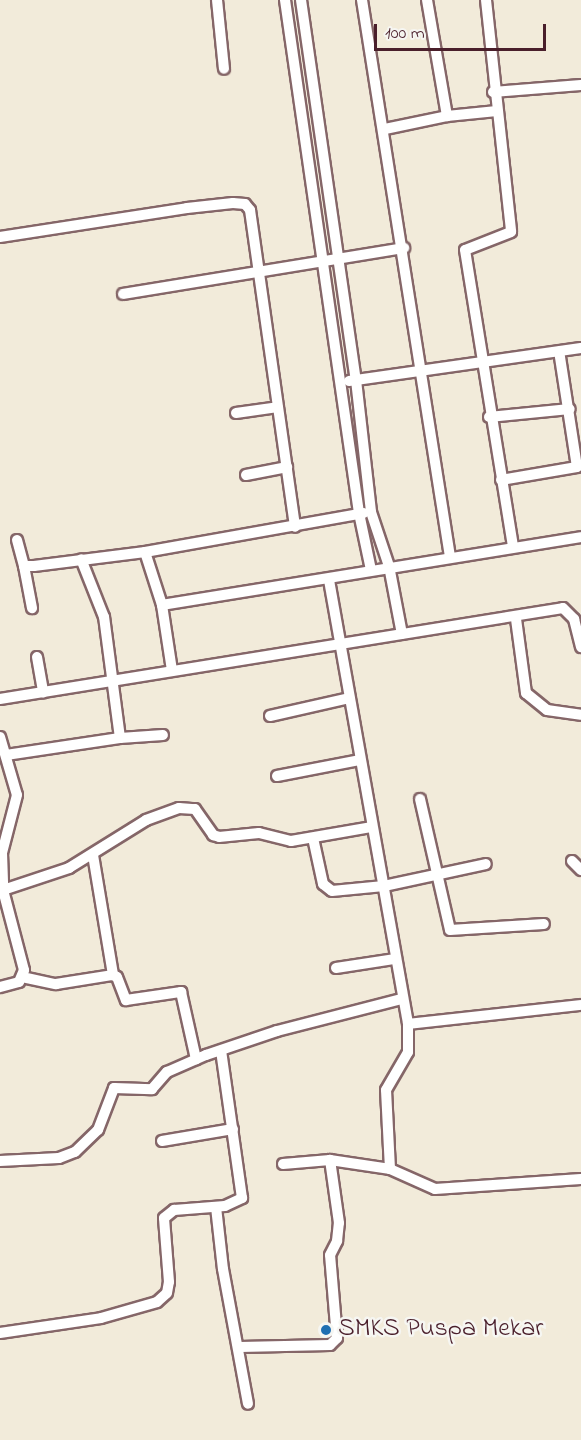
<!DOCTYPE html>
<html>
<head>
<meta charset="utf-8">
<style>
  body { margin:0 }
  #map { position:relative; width:581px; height:1440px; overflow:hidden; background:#f2ebda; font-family:"Indie Flower",sans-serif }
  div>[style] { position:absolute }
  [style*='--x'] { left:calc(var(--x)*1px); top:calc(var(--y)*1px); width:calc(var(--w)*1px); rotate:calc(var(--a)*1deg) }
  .roads { filter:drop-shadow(2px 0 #856668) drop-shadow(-2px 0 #856668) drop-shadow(0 2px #856668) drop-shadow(0 -2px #856668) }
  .minor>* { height:10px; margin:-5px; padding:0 5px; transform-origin:5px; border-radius:5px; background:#fff }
  .dots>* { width:16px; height:16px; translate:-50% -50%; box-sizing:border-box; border:3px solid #f6f6f2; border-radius:50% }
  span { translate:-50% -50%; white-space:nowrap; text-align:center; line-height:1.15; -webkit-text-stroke:5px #f6f6f2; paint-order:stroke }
  .poi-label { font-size:26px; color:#4a1f2b }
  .left { translate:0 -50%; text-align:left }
  .scale { position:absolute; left:374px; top:24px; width:172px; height:27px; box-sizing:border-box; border:3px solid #4a1f2b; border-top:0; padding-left:8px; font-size:18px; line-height:21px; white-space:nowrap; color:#4a1f2b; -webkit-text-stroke:4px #f6f6f2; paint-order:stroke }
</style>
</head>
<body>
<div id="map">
  <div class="roads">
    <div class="minor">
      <div style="--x:217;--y:0;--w:69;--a:84.2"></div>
      <div style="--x:285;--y:0;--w:518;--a:81.79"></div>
      <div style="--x:359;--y:513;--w:58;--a:78.1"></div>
      <div style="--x:301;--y:0;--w:384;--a:81.8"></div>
      <div style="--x:356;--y:380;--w:133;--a:83.5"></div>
      <div style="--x:371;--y:512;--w:57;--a:71.6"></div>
      <div style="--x:389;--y:566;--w:69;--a:79.2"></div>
      <div style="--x:362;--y:0;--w:564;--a:81.02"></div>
      <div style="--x:427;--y:0;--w:118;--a:80.2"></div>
      <div style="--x:486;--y:0;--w:233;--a:83.8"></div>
      <div style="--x:511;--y:232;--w:49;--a:158.6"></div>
      <div style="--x:465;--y:250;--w:301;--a:80.8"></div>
      <div style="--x:493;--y:92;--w:88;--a:-4.5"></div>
      <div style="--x:385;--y:129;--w:63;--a:-11.8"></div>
      <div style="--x:447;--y:116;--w:50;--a:-5.7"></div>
      <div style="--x:0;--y:237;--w:189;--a:-8.8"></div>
      <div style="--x:187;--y:208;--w:46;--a:-6.2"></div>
      <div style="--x:233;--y:203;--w:12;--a:5"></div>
      <div style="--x:245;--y:204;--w:8;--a:50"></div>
      <div style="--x:250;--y:210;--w:320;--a:81.9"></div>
      <div style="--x:123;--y:294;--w:285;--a:-9.3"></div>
      <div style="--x:349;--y:381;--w:234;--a:-8.1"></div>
      <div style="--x:236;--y:413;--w:42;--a:-8.1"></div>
      <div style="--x:489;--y:417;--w:81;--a:-5.6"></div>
      <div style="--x:246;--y:475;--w:42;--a:-11"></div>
      <div style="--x:501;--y:480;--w:77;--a:-9.7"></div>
      <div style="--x:577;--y:467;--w:117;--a:-98.8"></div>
      <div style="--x:17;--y:540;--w:27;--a:75"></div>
      <div style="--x:24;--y:566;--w:10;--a:0"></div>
      <div style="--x:34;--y:566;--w:112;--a:-7.2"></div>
      <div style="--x:145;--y:552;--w:222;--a:-10.1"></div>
      <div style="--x:145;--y:552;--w:56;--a:72.2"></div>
      <div style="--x:162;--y:605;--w:66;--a:81.3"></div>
      <div style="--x:24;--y:566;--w:43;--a:79.2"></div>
      <div style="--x:329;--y:580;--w:451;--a:79.9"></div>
      <div style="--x:408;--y:1024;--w:174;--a:-6.3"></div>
      <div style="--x:162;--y:605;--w:424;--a:-9.2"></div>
      <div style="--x:516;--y:619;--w:75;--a:82.3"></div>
      <div style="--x:526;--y:693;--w:27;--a:39"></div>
      <div style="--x:547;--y:710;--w:34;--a:8"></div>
      <div style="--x:37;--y:657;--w:36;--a:80"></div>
      <div style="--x:0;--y:699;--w:570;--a:-9.18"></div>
      <div style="--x:563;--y:608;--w:16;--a:45"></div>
      <div style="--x:574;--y:619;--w:29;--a:76"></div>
      <div style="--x:270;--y:716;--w:81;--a:-12.8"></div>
      <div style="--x:0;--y:737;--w:60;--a:73.7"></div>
      <div style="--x:17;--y:795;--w:60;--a:104.5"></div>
      <div style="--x:2;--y:853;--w:37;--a:88"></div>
      <div style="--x:3;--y:890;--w:83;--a:75.3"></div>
      <div style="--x:24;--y:970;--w:13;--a:113"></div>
      <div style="--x:19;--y:982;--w:20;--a:165"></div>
      <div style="--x:120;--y:738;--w:43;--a:-4"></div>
      <div style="--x:6;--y:755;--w:115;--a:-8.5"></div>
      <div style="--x:120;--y:738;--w:122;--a:-97.5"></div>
      <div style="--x:104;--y:617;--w:62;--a:-111.6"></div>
      <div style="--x:277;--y:776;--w:85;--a:-10.9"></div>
      <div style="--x:420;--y:799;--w:134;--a:77.1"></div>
      <div style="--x:450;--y:930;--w:94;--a:-3.7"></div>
      <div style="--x:313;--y:838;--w:47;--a:77.7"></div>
      <div style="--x:323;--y:884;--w:11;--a:38"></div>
      <div style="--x:332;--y:891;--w:52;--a:-5.5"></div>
      <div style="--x:384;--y:886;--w:104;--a:-12.2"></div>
      <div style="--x:93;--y:855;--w:122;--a:80.5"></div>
      <div style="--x:572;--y:861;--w:13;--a:45"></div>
      <div style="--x:0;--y:891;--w:73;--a:-18.4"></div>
      <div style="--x:69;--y:868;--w:91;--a:-31.9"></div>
      <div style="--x:146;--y:820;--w:35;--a:-20"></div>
      <div style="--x:179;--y:808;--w:16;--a:4"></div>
      <div style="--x:195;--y:809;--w:32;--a:55"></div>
      <div style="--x:213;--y:835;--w:6;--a:18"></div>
      <div style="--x:219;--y:837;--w:40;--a:-5.7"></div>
      <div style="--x:259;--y:833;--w:33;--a:14"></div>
      <div style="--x:291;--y:841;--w:81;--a:-9.9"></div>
      <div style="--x:336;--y:968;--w:60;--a:-8.7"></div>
      <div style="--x:22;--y:977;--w:35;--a:12"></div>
      <div style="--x:56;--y:984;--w:58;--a:-9"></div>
      <div style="--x:113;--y:975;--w:4;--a:27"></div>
      <div style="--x:117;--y:977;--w:25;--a:69"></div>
      <div style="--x:126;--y:1000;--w:56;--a:-8.3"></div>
      <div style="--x:181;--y:992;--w:69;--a:77.4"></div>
      <div style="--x:162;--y:1141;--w:72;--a:-9.6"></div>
      <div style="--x:0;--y:1161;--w:59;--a:-2.9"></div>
      <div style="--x:59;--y:1158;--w:17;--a:-21"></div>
      <div style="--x:75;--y:1152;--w:32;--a:-44"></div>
      <div style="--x:98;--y:1130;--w:45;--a:-69.1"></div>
      <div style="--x:114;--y:1088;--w:38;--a:2"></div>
      <div style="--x:152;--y:1089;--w:23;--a:-49"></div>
      <div style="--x:167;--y:1072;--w:43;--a:-23.6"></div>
      <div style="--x:206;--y:1055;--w:75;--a:-18.7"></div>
      <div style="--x:277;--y:1031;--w:129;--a:-14.4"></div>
      <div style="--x:283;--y:1164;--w:47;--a:-4.9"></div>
      <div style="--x:330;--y:1160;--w:61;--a:8.5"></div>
      <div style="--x:390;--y:1169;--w:49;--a:24"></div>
      <div style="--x:435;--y:1189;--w:146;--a:-3.9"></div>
      <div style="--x:390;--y:1169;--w:79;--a:-92.9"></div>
      <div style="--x:386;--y:1090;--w:44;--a:-59.9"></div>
      <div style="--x:408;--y:1052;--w:28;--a:-90"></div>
      <div style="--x:216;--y:1207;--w:62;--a:83.6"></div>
      <div style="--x:223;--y:1269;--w:137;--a:79.5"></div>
      <div style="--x:0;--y:1333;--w:102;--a:-8.4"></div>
      <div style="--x:101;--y:1318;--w:58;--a:-15.9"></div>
      <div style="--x:157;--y:1302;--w:13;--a:-42"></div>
      <div style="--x:167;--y:1293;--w:11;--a:-80"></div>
      <div style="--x:169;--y:1282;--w:64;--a:-94.5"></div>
      <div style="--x:164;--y:1218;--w:13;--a:-39"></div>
      <div style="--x:174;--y:1210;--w:51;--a:-4.5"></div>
      <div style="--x:225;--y:1206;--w:19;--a:-25"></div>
      <div style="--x:242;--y:1198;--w:149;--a:-98.1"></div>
      <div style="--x:240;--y:1347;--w:90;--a:-1.3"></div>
      <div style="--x:330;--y:1345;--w:10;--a:-45"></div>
      <div style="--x:337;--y:1338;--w:83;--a:-94.8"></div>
      <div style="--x:330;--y:1255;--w:16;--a:-63"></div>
      <div style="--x:337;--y:1241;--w:18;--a:-84"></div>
      <div style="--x:339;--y:1223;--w:64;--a:-98.1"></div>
    </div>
  </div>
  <div class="dots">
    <div style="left:326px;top:1330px;background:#1f6fb2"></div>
  </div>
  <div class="poi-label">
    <span class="left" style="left:338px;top:1330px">SMKS Puspa Mekar</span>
  </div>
  <div class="scale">100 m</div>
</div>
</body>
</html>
